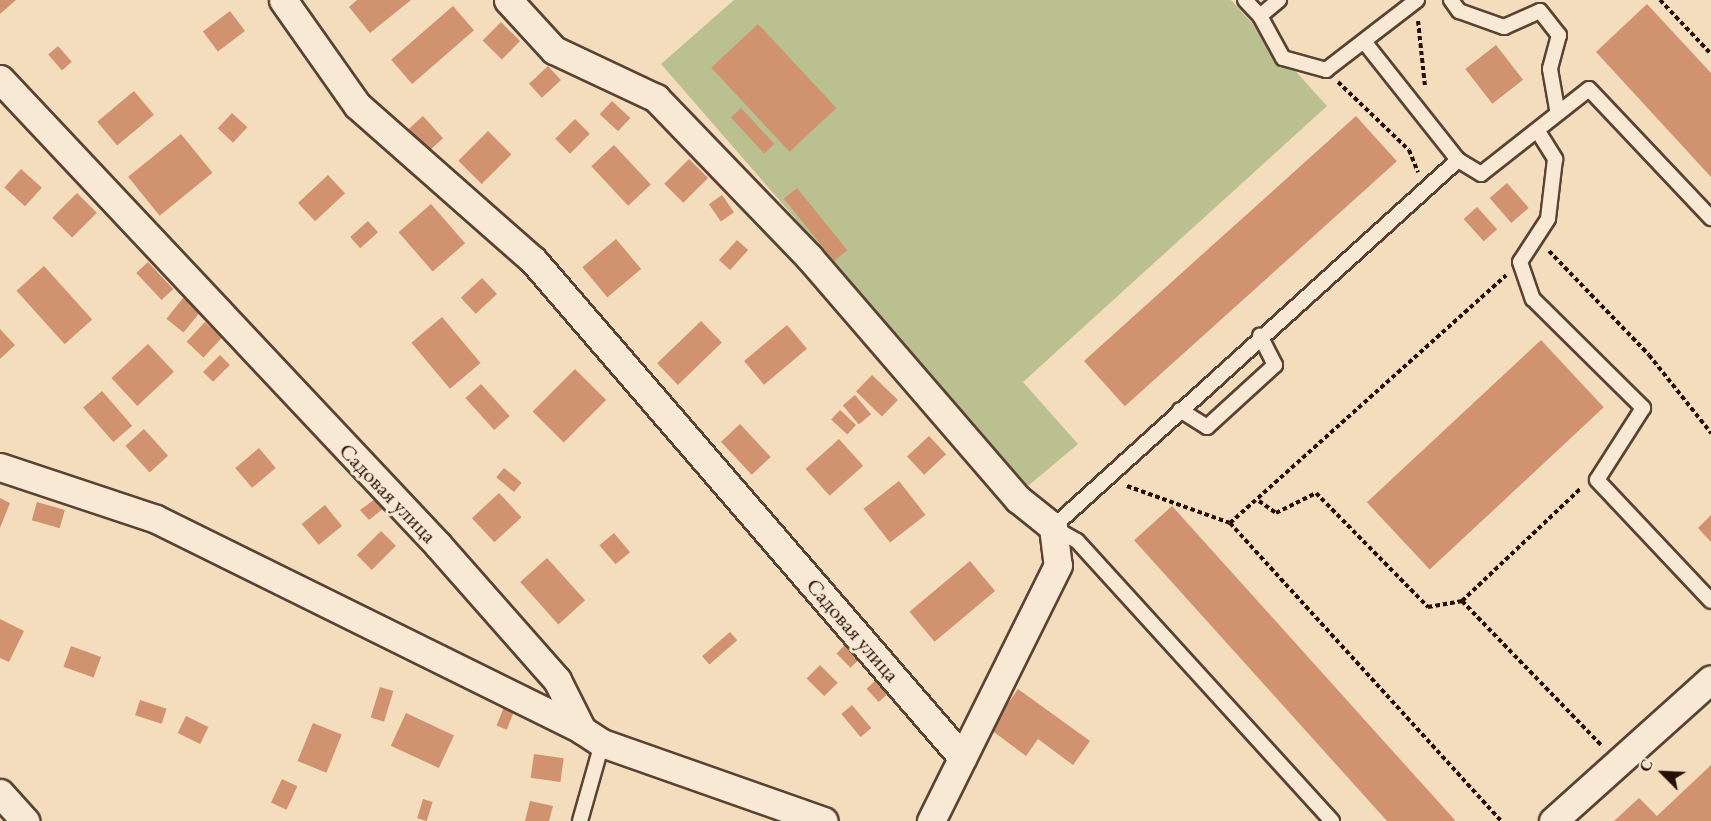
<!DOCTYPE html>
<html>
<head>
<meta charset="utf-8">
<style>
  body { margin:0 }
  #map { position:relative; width:1711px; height:821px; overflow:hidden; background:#f3ddbc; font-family:"EB Garamond",serif }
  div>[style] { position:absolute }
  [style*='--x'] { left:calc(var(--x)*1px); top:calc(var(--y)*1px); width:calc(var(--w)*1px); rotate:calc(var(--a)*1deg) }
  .green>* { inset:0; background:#bbc090 }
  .building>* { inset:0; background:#d19270; transform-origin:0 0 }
  .path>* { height:4px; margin-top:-2px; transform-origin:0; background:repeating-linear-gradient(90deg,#270f06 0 4.5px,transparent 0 7.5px) }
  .roads { filter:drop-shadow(2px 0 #5a4234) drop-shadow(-2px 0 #5a4234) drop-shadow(0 2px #5a4234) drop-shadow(0 -2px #5a4234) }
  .lane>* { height:14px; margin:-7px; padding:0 7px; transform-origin:7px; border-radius:7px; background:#f7e9d3 }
  .street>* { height:27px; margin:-13.5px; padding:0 13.5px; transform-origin:13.5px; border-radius:13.5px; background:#f7e9d3 }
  span { translate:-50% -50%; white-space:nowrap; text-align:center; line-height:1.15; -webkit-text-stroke:6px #f7e9d3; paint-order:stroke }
  .street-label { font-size:22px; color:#270f06 }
  .north { position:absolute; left:1633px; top:743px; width:60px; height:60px; -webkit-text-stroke:4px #f7e9d3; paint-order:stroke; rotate:294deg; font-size:16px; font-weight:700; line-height:24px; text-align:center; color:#270f06 }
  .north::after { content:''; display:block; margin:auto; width:21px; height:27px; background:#270f06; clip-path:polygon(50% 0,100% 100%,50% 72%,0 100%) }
</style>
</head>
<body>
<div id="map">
  <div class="green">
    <div style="clip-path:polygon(734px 0,1231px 0,1327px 106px,1023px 382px,1078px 444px,1028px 486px,661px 64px)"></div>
  </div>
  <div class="building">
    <div style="clip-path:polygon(0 0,16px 0,0 14px)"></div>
    <div style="clip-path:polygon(357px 0,411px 0,370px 33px,349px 7px)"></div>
    <div style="clip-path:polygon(1647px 4px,1711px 73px,1711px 177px,1596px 52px)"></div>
    <div style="left:453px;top:6px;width:32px;height:82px;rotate:49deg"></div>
    <div style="left:230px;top:11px;width:25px;height:34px;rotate:53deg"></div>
    <div style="left:501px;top:22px;width:27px;height:26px;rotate:45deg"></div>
    <div style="left:758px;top:24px;width:115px;height:64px;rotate:47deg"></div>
    <div style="left:1496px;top:45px;width:44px;height:39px;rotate:52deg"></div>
    <div style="left:58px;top:46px;width:21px;height:13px;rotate:49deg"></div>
    <div style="left:548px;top:66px;width:19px;height:26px;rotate:47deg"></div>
    <div style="left:134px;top:91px;width:31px;height:48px;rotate:50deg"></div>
    <div style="left:612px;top:101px;width:25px;height:18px;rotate:43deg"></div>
    <div style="left:741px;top:108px;width:49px;height:14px;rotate:47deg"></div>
    <div style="left:232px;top:113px;width:21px;height:21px;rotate:43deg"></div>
    <div style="left:423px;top:116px;width:30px;height:19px;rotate:48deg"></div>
    <div style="left:1356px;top:116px;width:61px;height:366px;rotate:48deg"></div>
    <div style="left:575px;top:119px;width:21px;height:28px;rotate:45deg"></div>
    <div style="left:488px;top:131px;width:33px;height:42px;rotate:45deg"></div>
    <div style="left:181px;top:134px;width:50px;height:68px;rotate:51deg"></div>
    <div style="left:614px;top:145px;width:54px;height:31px;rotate:47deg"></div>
    <div style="left:689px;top:159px;width:27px;height:35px;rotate:45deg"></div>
    <div style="left:21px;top:169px;width:28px;height:25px;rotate:42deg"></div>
    <div style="left:328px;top:175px;width:25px;height:41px;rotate:47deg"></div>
    <div style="left:1507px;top:183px;width:33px;height:23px;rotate:49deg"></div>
    <div style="left:797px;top:188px;width:80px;height:17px;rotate:51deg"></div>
    <div style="left:77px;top:193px;width:28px;height:35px;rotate:45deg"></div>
    <div style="left:722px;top:195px;width:21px;height:16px;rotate:55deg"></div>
    <div style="left:431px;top:204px;width:52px;height:43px;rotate:49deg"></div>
    <div style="left:1477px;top:207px;width:30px;height:18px;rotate:48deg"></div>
    <div style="left:368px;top:221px;width:15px;height:24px;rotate:48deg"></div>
    <div style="left:616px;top:239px;width:39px;height:44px;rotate:50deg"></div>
    <div style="left:737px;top:240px;width:15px;height:27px;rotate:42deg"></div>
    <div style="left:148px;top:262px;width:37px;height:16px;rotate:47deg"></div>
    <div style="left:44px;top:266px;width:72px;height:37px;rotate:48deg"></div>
    <div style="left:482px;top:278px;width:22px;height:29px;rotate:47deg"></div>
    <div style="left:184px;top:297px;width:22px;height:28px;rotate:39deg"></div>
    <div style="left:442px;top:317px;width:60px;height:40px;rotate:50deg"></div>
    <div style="left:701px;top:321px;width:30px;height:61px;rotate:46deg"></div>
    <div style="left:205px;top:322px;width:23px;height:27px;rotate:43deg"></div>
    <div style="left:787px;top:325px;width:31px;height:56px;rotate:50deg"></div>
    <div style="clip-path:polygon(0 329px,15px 345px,0 359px)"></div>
    <div style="left:1541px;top:340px;width:92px;height:238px;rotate:47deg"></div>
    <div style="left:148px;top:344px;width:38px;height:50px;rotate:47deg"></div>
    <div style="left:220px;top:355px;width:14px;height:24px;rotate:45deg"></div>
    <div style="left:575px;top:369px;width:44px;height:60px;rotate:45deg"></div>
    <div style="left:872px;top:375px;width:36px;height:23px;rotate:44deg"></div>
    <div style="left:481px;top:384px;width:43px;height:21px;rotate:48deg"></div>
    <div style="left:102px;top:391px;width:46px;height:25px;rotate:49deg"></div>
    <div style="left:855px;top:395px;width:25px;height:16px;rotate:50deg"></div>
    <div style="left:840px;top:410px;width:22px;height:13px;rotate:43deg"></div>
    <div style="left:740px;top:424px;width:45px;height:26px;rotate:47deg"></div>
    <div style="left:144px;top:429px;width:36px;height:25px;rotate:48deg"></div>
    <div style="left:929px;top:436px;width:25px;height:30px;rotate:47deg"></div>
    <div style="left:839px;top:439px;width:36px;height:45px;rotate:48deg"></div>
    <div style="left:259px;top:448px;width:26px;height:31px;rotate:50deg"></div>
    <div style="left:504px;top:468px;width:23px;height:12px;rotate:40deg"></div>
    <div style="left:899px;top:481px;width:43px;height:45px;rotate:52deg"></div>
    <div style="left:499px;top:493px;width:33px;height:37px;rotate:47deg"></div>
    <div style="clip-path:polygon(378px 497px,385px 507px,369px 520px,360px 510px)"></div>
    <div style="clip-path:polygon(0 498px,10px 503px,0 528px)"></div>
    <div style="left:37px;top:502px;width:29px;height:19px;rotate:16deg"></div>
    <div style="left:325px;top:505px;width:27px;height:30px;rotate:51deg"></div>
    <div style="left:1172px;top:506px;width:423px;height:51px;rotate:48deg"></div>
    <div style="clip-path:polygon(1711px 515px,1711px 542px,1698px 528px)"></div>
    <div style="left:381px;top:531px;width:21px;height:34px;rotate:45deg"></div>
    <div style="left:614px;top:533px;width:25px;height:19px;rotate:50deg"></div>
    <div style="left:547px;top:558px;width:57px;height:36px;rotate:48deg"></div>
    <div style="left:970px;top:561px;width:39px;height:79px;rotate:50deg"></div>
    <div style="clip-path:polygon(0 619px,24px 631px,9px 662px,0 658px)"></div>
    <div style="left:730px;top:632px;width:11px;height:37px;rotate:49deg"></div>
    <div style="left:845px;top:645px;width:20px;height:12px;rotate:45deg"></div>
    <div style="left:71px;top:646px;width:32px;height:22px;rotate:20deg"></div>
    <div style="left:820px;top:665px;width:25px;height:19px;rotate:45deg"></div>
    <div style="left:876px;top:680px;width:18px;height:13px;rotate:47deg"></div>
    <div style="left:380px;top:687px;width:14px;height:32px;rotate:17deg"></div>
    <div style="clip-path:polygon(1018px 689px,1090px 741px,1073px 765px,1038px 739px,1026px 756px,990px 729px)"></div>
    <div style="left:140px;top:700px;width:28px;height:16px;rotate:18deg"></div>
    <div style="left:852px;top:705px;width:30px;height:14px;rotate:50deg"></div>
    <div style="left:504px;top:707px;width:11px;height:20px;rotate:22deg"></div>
    <div style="left:406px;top:713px;width:53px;height:36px;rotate:25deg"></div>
    <div style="left:186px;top:716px;width:25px;height:19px;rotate:26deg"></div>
    <div style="left:313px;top:723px;width:31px;height:41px;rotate:22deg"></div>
    <div style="left:534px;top:754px;width:30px;height:24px;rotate:8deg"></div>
    <div style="clip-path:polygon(1711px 765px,1711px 821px,1614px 821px,1639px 798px,1657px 816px)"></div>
    <div style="left:282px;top:779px;width:17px;height:26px;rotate:25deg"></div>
    <div style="left:423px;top:799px;width:10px;height:20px;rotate:17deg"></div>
    <div style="clip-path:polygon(530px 801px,553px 806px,549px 821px,525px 821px)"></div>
  </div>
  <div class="path">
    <div style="--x:1660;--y:0;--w:74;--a:46.6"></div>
    <div style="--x:1418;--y:21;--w:65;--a:83.9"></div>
    <div style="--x:1338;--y:82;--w:98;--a:43.8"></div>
    <div style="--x:1409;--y:150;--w:24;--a:68"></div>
    <div style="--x:1549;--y:251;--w:144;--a:46.1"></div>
    <div style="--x:1649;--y:355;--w:100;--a:51.5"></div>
    <div style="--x:1127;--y:486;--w:109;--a:19.8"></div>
    <div style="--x:1230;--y:523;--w:371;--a:-41.9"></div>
    <div style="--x:1259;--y:501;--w:21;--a:35"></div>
    <div style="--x:1276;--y:513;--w:45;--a:-26.6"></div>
    <div style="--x:1316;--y:493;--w:160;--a:45.5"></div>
    <div style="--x:1428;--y:607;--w:35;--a:-10"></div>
    <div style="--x:1462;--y:601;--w:164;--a:-43.5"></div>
    <div style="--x:1230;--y:523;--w:403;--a:47.7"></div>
    <div style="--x:1462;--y:601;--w:200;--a:46"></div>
  </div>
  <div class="roads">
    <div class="lane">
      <div style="--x:1245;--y:0;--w:22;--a:47"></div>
      <div style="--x:1260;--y:16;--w:25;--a:-40"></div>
      <div style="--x:1451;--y:0;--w:14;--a:54"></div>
      <div style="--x:1459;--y:11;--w:48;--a:19.6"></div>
      <div style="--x:1504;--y:27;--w:39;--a:-24"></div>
      <div style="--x:1540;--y:11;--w:31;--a:52"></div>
      <div style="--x:1559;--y:35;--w:35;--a:105"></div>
      <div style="--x:1550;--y:69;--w:41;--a:80.1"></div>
      <div style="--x:1260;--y:16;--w:48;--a:61.3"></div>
      <div style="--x:1283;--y:58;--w:45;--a:15.6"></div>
      <div style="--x:1326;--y:70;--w:115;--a:-37.6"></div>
      <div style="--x:1539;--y:133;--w:31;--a:58"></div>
      <div style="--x:1555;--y:159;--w:60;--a:96.7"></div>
      <div style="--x:1548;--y:219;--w:51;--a:123.1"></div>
      <div style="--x:1520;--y:262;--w:39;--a:71"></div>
      <div style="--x:1533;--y:299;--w:155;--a:44.7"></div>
      <div style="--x:1643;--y:408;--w:85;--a:122.6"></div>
      <div style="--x:1597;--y:480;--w:166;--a:46.7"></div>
      <div style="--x:1458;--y:160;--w:27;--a:31"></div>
      <div style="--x:1481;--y:174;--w:137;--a:-38.2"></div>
      <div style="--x:1589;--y:89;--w:178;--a:46.6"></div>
      <div style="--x:1180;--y:410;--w:32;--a:32"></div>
      <div style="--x:1207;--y:427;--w:92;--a:-42.4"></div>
      <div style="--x:1275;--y:365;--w:33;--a:-117"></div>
      <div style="--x:580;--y:821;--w:81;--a:-74.2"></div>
      <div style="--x:1332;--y:821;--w:379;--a:-132.3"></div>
      <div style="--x:1077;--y:541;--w:28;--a:-150"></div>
      <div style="--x:1053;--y:527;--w:547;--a:-42.18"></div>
      <div style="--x:1458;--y:160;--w:148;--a:-128.4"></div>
    </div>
    <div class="street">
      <div style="--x:283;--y:0;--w:128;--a:54.8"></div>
      <div style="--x:357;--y:105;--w:235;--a:41.4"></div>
      <div style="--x:533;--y:260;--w:657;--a:49.2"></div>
      <div style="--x:508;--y:0;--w:68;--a:47.4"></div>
      <div style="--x:554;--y:50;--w:113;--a:25.2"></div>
      <div style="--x:656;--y:98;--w:221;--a:46.1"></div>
      <div style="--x:809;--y:257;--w:320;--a:49.2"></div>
      <div style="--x:1018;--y:499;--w:45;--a:38.7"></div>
      <div style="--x:1053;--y:527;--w:38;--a:83"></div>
      <div style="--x:1058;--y:565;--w:286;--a:116.4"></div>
      <div style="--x:0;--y:79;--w:640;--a:46.77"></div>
      <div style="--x:438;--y:545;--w:180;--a:48.6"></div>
      <div style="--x:557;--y:680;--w:56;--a:63.4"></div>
      <div style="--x:582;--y:730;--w:24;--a:33"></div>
      <div style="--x:602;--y:743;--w:235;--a:19.4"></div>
      <div style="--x:0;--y:467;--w:164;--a:18.4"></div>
      <div style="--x:156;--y:519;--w:475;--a:26.3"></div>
      <div style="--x:0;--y:793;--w:38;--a:48"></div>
      <div style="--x:1553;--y:821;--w:212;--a:-41.9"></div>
    </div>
  </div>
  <div class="street-label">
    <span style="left:388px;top:493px;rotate:46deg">Садовая улица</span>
    <span style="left:853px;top:630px;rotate:49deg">Садовая улица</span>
  </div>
  <div class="north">С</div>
</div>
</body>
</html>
